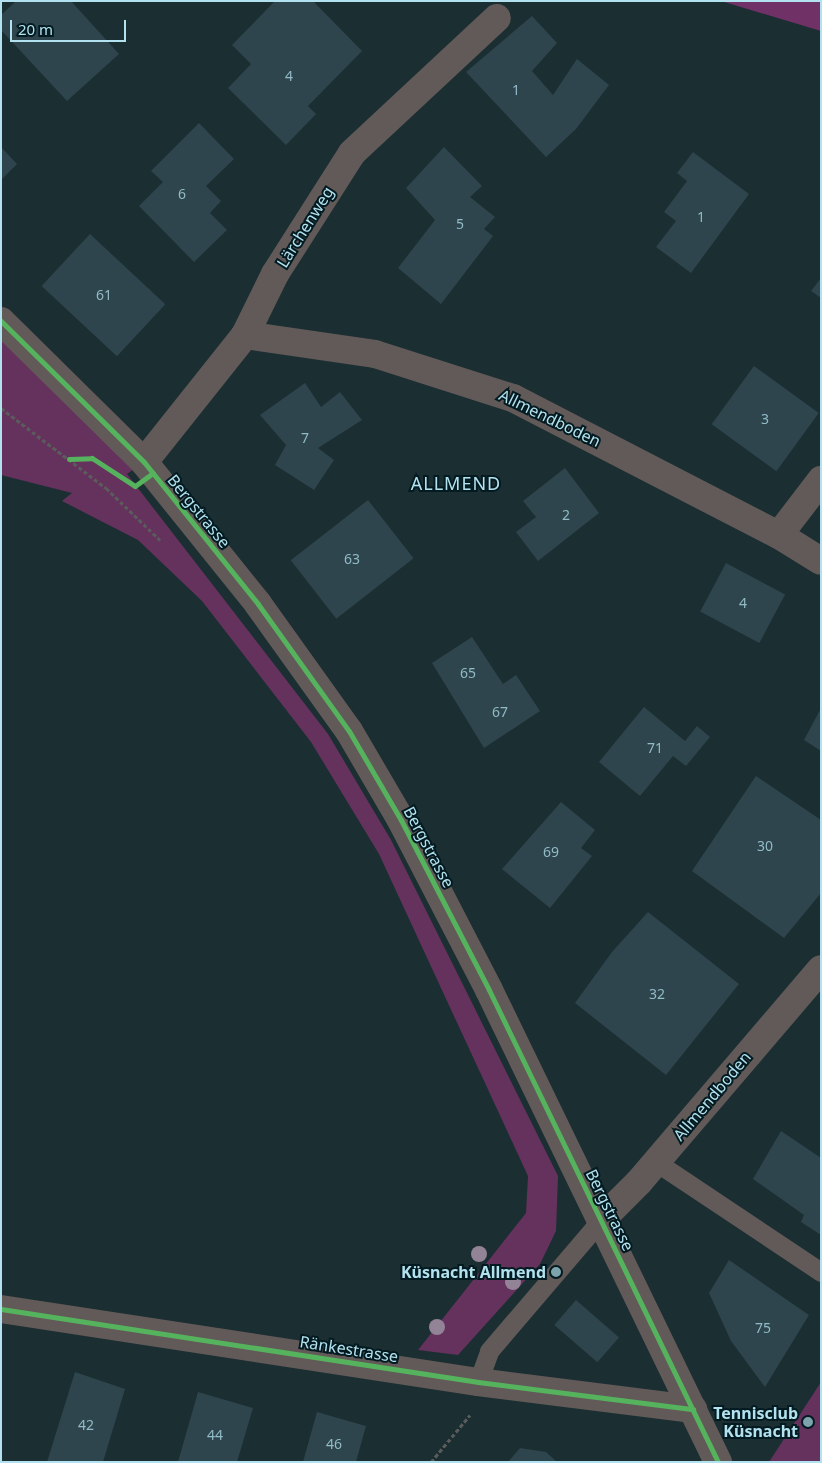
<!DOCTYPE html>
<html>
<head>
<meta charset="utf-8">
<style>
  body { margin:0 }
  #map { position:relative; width:822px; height:1463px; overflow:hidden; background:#1b2e32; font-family:"Noto Sans",sans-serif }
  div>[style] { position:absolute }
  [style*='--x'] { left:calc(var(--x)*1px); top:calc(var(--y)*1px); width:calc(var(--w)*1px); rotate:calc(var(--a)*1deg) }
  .green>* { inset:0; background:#65325d }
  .forest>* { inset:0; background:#703166 }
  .building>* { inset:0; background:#2e454d; transform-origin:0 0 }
  .path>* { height:3px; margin-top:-1.5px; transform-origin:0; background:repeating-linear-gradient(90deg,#5a5c5c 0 4px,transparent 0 6.5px) }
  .service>* { height:19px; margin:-9.5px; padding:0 9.5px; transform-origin:9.5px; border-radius:9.5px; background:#625a58 }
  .minor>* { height:28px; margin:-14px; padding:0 14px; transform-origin:14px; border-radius:14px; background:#625a58 }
  .tertiary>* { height:28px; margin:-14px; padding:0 14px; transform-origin:14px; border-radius:14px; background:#625a58 }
  .cycleway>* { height:5px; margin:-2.5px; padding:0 2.5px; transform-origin:2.5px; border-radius:2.5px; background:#56b35d }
  .trees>* { width:16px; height:16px; margin:-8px; border-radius:50%; background:#938397 }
  .dots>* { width:14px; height:14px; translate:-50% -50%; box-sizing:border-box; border:2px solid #031a20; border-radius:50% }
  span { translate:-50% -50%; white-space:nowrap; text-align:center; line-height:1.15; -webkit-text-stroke:4px #031a20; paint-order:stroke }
  .number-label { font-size:14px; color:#91bbc6 }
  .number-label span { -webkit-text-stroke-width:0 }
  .street-label { font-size:16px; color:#b2e2ef }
  .poi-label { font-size:16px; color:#b2e2ef; font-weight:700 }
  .right { translate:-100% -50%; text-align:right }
  .neighbourhood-label { font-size:18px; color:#b2e2ef; letter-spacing:1px }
  .frame { position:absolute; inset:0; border:2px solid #b2e2ef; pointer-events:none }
  .scale { position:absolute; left:10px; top:20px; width:116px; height:22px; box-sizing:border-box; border:2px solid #b2e2ef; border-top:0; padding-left:6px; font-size:15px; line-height:18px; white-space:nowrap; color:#b2e2ef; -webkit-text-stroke:4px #031a20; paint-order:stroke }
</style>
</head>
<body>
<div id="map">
  <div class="green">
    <div style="clip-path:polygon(1px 321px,144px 462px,127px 474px,328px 734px,391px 840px,558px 1176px,556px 1231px,540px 1264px,458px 1355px,418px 1350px,526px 1213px,528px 1176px,379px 854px,311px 742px,202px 601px,138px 540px,62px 501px,72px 493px,1px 475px)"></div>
    <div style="clip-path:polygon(821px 1382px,821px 1462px,769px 1462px)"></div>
  </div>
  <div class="forest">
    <div style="clip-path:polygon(721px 1px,821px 1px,821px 31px)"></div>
  </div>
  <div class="building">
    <div style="clip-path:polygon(16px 1px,71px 1px,119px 54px,67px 101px,1px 30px,1px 15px)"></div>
    <div style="clip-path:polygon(275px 1px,313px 1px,362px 51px,308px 106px,316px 114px,286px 145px,228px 88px,251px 64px,232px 45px)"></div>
    <div style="clip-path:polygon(532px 16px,557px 43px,532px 71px,553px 95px,577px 59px,609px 85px,576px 129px,546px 157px,466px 72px)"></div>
    <div style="clip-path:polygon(199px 123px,234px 159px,206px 186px,221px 201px,210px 213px,227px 230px,194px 262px,139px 206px,163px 182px,151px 171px)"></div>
    <div style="clip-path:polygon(1px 147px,17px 164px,1px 180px)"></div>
    <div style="clip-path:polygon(444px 147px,482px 186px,470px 197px,495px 217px,484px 229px,493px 236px,441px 304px,398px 268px,435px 220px,406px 188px)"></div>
    <div style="clip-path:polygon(693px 152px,749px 194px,691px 273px,656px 247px,676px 221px,664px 212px,687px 181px,677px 173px)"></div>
    <div style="left:90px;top:234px;width:103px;height:71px;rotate:43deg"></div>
    <div style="clip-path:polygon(821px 278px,821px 298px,811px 291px)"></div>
    <div style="left:754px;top:366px;width:80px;height:72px;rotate:36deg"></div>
    <div style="clip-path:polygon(305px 383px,321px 407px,340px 392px,362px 420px,318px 448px,334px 460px,314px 490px,275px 465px,286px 445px,260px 415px)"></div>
    <div style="clip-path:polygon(565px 468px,599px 513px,538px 561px,516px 532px,536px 517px,523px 501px)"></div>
    <div style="left:368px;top:500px;width:74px;height:98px;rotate:52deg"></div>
    <div style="left:726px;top:563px;width:67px;height:55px;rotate:28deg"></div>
    <div style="clip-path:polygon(472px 637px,503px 684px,516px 675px,540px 711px,484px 748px,432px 663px)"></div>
    <div style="clip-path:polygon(644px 707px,685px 741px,697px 726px,710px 737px,686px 766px,673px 756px,640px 796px,599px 762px)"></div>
    <div style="clip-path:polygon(821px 708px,821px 751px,804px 740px)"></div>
    <div style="clip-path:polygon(756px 776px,821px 820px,821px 893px,784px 938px,692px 871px)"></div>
    <div style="clip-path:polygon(561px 802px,595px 830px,581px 848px,592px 856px,550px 908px,502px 869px)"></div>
    <div style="clip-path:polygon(648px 912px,739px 984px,666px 1075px,575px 1003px,612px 952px)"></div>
    <div style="clip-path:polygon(781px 1131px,821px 1158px,821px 1235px,801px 1222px,804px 1215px,753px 1179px)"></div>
    <div style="clip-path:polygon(729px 1260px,809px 1315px,765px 1387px,731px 1341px,709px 1293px)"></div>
    <div style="left:576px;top:1300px;width:57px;height:33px;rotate:41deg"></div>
    <div style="clip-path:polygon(75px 1372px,125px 1389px,103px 1462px,47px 1462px)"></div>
    <div style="clip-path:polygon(198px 1392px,253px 1408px,237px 1462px,178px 1462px)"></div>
    <div style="clip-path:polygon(317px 1412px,366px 1426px,356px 1462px,303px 1462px)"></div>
    <div style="clip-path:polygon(520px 1448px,546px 1452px,557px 1462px,508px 1462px)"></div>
  </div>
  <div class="path">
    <div style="--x:1;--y:408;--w:132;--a:37.3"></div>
    <div style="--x:106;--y:488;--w:75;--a:43.9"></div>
    <div style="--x:431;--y:1462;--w:61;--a:-50.3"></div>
  </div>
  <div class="service">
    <div style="--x:656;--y:1162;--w:198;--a:33.7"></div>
    <div style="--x:478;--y:1382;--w:33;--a:-70"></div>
    <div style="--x:489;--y:1351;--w:172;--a:-49.5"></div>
  </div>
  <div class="minor">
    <div style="--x:245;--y:335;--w:131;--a:8.3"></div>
    <div style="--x:375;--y:354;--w:145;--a:17.7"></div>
    <div style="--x:513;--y:398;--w:299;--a:27.3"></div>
    <div style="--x:144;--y:462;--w:162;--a:-51.5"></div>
    <div style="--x:245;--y:335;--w:68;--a:-63.8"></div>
    <div style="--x:275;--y:274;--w:143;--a:-57.5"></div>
    <div style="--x:352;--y:153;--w:198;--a:-43"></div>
    <div style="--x:821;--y:480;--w:69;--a:127.4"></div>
    <div style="--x:779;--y:535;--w:49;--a:31.8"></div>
    <div style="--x:601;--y:1220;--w:54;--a:-45"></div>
    <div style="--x:639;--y:1182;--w:280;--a:-49.5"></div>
    <div style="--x:1;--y:1309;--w:483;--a:8.7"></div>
    <div style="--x:478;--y:1382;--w:217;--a:7.2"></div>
  </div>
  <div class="tertiary">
    <div style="--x:1;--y:321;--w:201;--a:44.6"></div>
    <div style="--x:144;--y:462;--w:182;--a:51.2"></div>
    <div style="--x:258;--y:604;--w:156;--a:54.4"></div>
    <div style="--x:349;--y:731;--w:103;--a:59.7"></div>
    <div style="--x:401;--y:820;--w:191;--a:62.6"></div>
    <div style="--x:489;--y:990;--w:525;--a:64.12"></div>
  </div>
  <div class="cycleway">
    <div style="--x:1;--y:321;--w:201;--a:44.6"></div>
    <div style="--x:144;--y:462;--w:182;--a:51.2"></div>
    <div style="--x:258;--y:604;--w:156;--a:54.4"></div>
    <div style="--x:349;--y:731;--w:103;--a:59.7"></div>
    <div style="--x:401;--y:820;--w:191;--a:62.6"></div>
    <div style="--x:489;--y:990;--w:525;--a:64.12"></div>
    <div style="--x:69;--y:459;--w:23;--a:-2"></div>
    <div style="--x:92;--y:458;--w:51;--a:33.1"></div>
    <div style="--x:135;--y:486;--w:22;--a:-36"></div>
    <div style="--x:1;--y:1309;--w:483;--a:8.7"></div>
    <div style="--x:478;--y:1382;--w:217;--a:7.2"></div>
  </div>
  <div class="trees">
    <div style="left:479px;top:1254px"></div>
    <div style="left:513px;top:1282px"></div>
    <div style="left:437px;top:1327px"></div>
  </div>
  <div class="dots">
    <div style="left:556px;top:1272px;background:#7da3ad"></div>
    <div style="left:808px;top:1422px;background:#7da3ad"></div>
  </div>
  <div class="number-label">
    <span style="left:289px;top:76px">4</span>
    <span style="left:516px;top:90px">1</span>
    <span style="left:182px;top:194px">6</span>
    <span style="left:701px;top:217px">1</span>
    <span style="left:460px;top:224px">5</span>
    <span style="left:104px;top:295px">61</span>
    <span style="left:765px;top:419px">3</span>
    <span style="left:305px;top:438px">7</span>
    <span style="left:566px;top:515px">2</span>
    <span style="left:352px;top:559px">63</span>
    <span style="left:743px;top:603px">4</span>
    <span style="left:468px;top:673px">65</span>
    <span style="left:500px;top:712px">67</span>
    <span style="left:655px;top:748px">71</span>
    <span style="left:765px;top:846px">30</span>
    <span style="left:551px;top:852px">69</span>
    <span style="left:657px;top:994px">32</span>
    <span style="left:763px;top:1328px">75</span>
    <span style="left:86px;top:1425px">42</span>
    <span style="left:215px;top:1435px">44</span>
    <span style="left:334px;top:1444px">46</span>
  </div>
  <div class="street-label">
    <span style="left:305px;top:227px;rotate:-58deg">Lärchenweg</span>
    <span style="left:550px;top:418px;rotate:26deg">Allmendboden</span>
    <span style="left:199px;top:511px;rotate:51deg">Bergstrasse</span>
    <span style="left:429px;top:847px;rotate:62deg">Bergstrasse</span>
    <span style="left:712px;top:1096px;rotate:-50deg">Allmendboden</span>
    <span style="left:610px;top:1210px;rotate:64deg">Bergstrasse</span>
    <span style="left:349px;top:1349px;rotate:9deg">Ränkestrasse</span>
  </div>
  <div class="poi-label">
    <span class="right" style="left:546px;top:1272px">Küsnacht Allmend</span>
    <span class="right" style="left:798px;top:1422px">Tennisclub<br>Küsnacht</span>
  </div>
  <div class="neighbourhood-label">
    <span style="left:456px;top:483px">ALLMEND</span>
  </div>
  <div class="frame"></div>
  <div class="scale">20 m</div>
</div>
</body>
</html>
